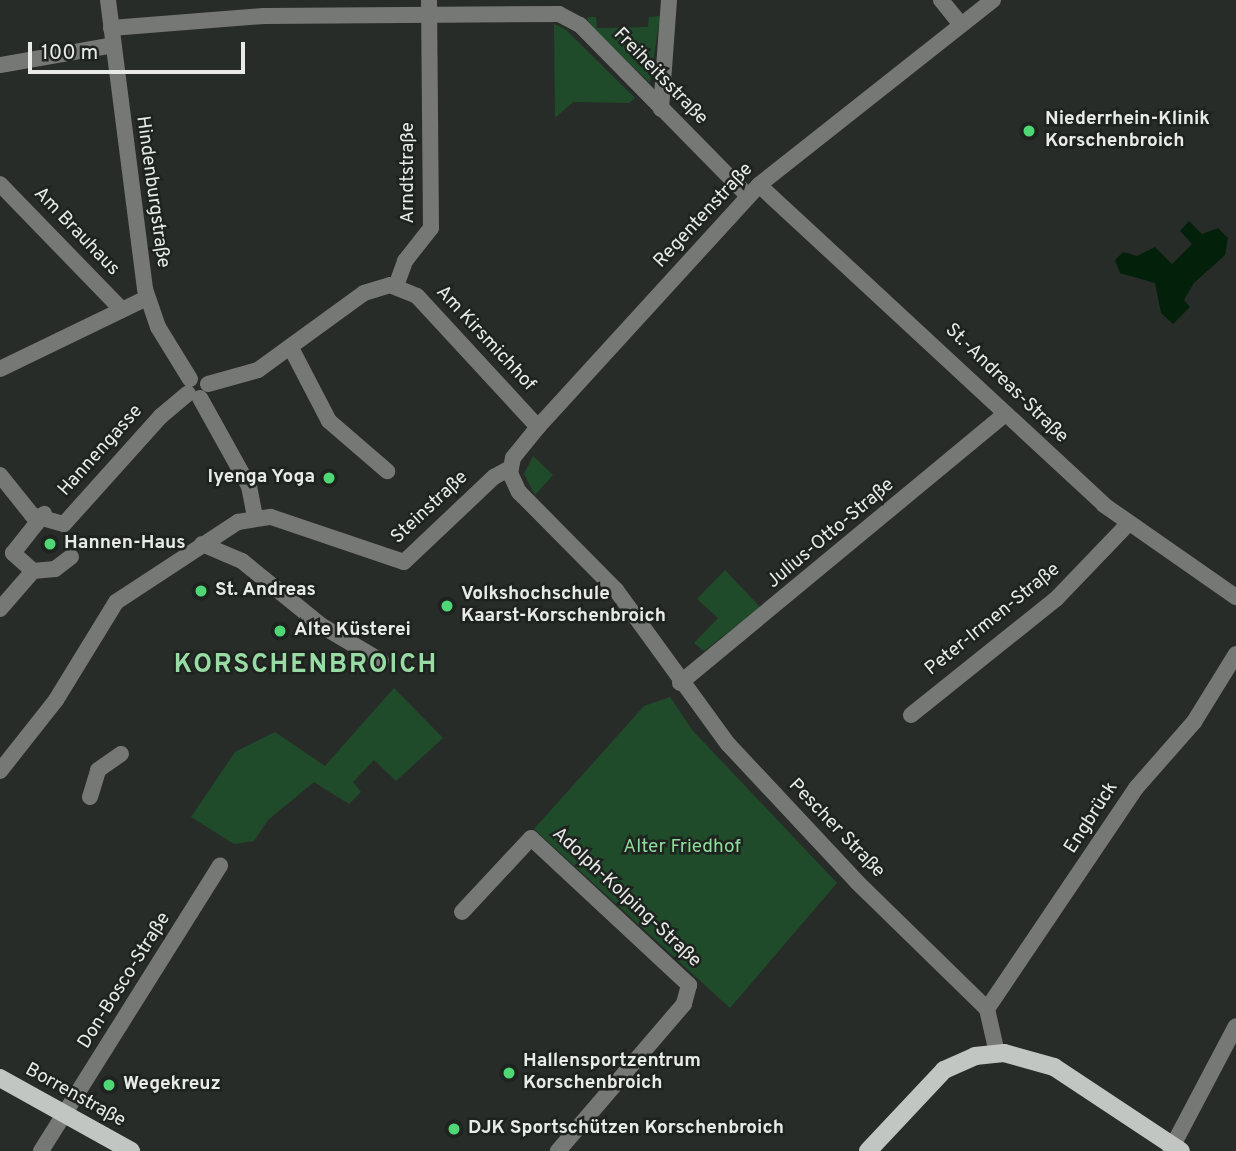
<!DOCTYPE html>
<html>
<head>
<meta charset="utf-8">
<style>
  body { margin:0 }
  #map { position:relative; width:1236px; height:1151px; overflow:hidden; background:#282c28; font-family:Overpass,sans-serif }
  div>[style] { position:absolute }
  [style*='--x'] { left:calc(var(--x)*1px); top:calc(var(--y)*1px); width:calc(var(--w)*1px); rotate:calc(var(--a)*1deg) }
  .green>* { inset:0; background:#204b2a }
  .water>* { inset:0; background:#03200b }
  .minor>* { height:16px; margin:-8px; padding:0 8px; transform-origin:8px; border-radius:8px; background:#767876 }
  .major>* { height:18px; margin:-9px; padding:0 9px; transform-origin:9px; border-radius:9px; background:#c1c6c2 }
  .dots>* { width:19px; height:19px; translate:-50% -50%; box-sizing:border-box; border:4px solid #1e231f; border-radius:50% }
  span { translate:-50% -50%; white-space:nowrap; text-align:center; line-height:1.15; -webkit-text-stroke:5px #1e231f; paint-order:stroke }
  .street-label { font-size:19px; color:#e7eae7 }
  .poi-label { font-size:19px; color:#e7eae7; font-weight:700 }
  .left { translate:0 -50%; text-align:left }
  .right { translate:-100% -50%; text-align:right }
  .park-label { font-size:19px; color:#8ddd9c }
  .district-label { font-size:26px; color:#99dba5; font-weight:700; letter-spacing:2px }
  .scale { position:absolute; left:28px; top:42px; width:217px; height:32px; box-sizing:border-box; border:4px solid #e7eae7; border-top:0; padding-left:9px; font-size:21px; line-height:24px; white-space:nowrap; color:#e7eae7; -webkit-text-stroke:5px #1e231f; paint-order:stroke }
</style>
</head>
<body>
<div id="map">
  <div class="green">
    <div style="clip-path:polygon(660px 16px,650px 83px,587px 24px,588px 17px,596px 17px,597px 28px,648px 27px,649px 17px)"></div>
    <div style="clip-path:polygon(554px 24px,565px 29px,635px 98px,629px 103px,573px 102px,555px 118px)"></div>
    <div style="clip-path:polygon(533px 456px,553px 475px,535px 495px,524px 474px)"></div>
    <div style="clip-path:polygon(725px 570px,760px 607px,704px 651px,694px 643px,718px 618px,697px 599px)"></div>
    <div style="clip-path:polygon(394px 688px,443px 738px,396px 781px,374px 760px,353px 782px,361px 792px,349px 804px,314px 782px,268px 820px,254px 841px,234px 844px,191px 817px,235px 752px,275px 732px,325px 766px)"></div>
    <div style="clip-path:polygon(670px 697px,693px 731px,837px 883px,730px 1008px,534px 829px,644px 706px)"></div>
  </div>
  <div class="water">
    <div style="clip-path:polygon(1189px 221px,1202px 234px,1218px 228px,1228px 238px,1225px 255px,1194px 283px,1184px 300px,1190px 307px,1173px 324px,1161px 313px,1155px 283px,1120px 273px,1115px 260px,1123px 252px,1137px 256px,1155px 247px,1172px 264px,1192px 244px,1180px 231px)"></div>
  </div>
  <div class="minor">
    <div style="--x:108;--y:0;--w:291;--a:82.7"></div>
    <div style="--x:145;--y:289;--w:40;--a:71.1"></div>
    <div style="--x:158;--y:327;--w:61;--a:58.4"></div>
    <div style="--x:941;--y:0;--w:32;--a:51"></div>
    <div style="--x:993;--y:0;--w:298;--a:141.7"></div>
    <div style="--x:759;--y:185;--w:328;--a:132.4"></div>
    <div style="--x:538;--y:427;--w:40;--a:129"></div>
    <div style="--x:513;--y:458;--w:15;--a:101"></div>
    <div style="--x:510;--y:473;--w:21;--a:65"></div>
    <div style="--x:519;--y:492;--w:138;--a:45.3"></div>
    <div style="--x:616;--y:590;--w:190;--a:54"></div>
    <div style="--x:728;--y:744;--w:190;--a:46.9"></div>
    <div style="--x:858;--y:883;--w:180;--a:44.3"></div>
    <div style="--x:987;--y:1009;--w:45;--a:77.2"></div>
    <div style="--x:111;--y:28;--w:153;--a:-4.5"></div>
    <div style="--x:264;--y:16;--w:295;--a:-0.4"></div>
    <div style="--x:559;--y:14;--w:24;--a:28"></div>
    <div style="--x:580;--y:25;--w:240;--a:45.5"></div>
    <div style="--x:0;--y:65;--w:115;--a:-10"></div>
    <div style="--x:661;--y:109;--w:109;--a:-85.8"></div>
    <div style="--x:0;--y:184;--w:175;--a:45.9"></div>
    <div style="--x:759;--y:185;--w:471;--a:42.8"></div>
    <div style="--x:1104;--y:505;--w:161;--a:34.9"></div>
    <div style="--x:396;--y:286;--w:27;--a:-70"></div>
    <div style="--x:405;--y:261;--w:42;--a:-51.8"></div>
    <div style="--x:431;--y:228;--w:228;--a:-90.5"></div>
    <div style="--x:291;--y:348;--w:82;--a:62.5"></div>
    <div style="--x:329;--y:421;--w:77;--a:40.8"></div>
    <div style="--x:0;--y:369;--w:163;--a:-25.8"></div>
    <div style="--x:208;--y:384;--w:52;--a:-15.6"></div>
    <div style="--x:258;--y:370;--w:131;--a:-36"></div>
    <div style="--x:364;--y:293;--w:27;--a:-17"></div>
    <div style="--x:390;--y:285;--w:29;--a:22"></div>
    <div style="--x:417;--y:296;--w:178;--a:47.3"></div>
    <div style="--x:200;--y:398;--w:101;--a:60.9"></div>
    <div style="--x:249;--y:486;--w:31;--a:79"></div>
    <div style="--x:0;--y:475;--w:51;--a:51.3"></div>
    <div style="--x:32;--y:515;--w:33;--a:16"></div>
    <div style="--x:64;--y:524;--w:145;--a:-48.1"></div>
    <div style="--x:161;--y:416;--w:35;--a:-40"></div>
    <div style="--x:202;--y:544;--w:43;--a:23"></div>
    <div style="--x:242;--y:561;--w:103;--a:39.1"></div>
    <div style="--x:322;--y:626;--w:69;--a:30.7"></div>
    <div style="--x:33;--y:571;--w:22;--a:-5"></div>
    <div style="--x:55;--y:569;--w:20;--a:-37"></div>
    <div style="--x:0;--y:609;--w:50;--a:-49"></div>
    <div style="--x:33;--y:571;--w:27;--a:-138"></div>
    <div style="--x:13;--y:553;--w:50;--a:-51.5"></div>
    <div style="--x:680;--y:683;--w:422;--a:-39.6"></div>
    <div style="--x:911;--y:715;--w:186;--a:-38.7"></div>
    <div style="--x:1056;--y:599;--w:104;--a:-46.2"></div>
    <div style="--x:0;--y:771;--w:90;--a:-51.7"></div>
    <div style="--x:56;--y:700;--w:115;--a:-58.5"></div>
    <div style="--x:116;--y:602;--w:146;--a:-33.3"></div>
    <div style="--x:238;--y:522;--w:33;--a:-9"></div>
    <div style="--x:271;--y:517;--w:140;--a:18.7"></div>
    <div style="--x:404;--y:562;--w:124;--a:-43.4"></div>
    <div style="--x:494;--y:477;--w:18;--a:-29"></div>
    <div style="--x:90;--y:797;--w:28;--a:-73"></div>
    <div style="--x:98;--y:770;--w:28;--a:-35"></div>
    <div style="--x:462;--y:912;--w:101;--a:-47"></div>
    <div style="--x:531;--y:838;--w:216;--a:42.9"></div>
    <div style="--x:689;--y:985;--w:20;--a:105"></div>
    <div style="--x:684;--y:1004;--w:194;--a:130.6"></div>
    <div style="--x:987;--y:1009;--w:267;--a:-56"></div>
    <div style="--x:1136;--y:788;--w:88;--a:-48.7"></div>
    <div style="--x:1194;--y:722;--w:80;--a:-58.3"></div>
    <div style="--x:41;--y:1151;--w:337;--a:-57.9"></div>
    <div style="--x:1170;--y:1151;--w:141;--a:-62.2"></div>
  </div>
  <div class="major">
    <div style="--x:0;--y:1078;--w:150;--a:29.1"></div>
    <div style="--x:868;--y:1151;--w:111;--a:-46.8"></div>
    <div style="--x:944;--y:1070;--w:34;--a:-24"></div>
    <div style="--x:975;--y:1056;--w:29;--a:-6"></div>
    <div style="--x:1004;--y:1053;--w:52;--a:15.6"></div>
    <div style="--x:1054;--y:1067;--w:152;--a:33.5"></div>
  </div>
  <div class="dots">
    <div style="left:1029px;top:131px;background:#4fd675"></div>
    <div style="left:329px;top:478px;background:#4fd675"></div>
    <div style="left:50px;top:544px;background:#4fd675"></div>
    <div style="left:201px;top:591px;background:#4fd675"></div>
    <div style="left:447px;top:606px;background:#4fd675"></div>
    <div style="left:280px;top:631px;background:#4fd675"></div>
    <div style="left:509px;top:1073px;background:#4fd675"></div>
    <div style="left:109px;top:1085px;background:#4fd675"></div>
    <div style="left:454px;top:1129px;background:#4fd675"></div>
  </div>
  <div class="street-label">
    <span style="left:660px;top:77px;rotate:46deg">Freiheitsstraße</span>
    <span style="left:409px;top:173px;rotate:-90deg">Arndtstraße</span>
    <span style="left:152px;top:192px;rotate:82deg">Hindenburgstraße</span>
    <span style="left:704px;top:216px;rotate:-47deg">Regentenstraße</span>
    <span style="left:76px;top:232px;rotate:46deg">Am Brauhaus</span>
    <span style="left:485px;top:339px;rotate:47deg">Am Kirsmichhof</span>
    <span style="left:1006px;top:384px;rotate:44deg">St.-Andreas-Straße</span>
    <span style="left:101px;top:451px;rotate:-48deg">Hannengasse</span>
    <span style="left:430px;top:508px;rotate:-43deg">Steinstraße</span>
    <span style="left:831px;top:534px;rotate:-40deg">Julius-Otto-Straße</span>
    <span style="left:993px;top:620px;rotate:-39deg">Peter-Irmen-Straße</span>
    <span style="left:1092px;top:818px;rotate:-57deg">Engbrück</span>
    <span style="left:836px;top:829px;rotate:46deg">Pescher Straße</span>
    <span style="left:626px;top:898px;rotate:43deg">Adolph-Kolping-Straße</span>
    <span style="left:125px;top:981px;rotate:-58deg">Don-Bosco-Straße</span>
    <span style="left:75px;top:1096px;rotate:29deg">Borrenstraße</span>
  </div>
  <div class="poi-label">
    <span class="left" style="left:1045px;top:131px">Niederrhein-Klinik<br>Korschenbroich</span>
    <span class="right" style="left:315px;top:478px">Iyenga Yoga</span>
    <span class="left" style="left:64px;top:544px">Hannen-Haus</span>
    <span class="left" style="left:215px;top:591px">St. Andreas</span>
    <span class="left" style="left:461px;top:606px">Volkshochschule<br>Kaarst-Korschenbroich</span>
    <span class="left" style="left:294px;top:631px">Alte Küsterei</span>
    <span class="left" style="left:523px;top:1073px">Hallensportzentrum<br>Korschenbroich</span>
    <span class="left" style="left:123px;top:1085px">Wegekreuz</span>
    <span class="left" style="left:468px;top:1129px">DJK Sportschützen Korschenbroich</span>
  </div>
  <div class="park-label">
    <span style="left:682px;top:848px">Alter Friedhof</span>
  </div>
  <div class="district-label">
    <span style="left:306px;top:666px">KORSCHENBROICH</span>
  </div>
  <div class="scale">100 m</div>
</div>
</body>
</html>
